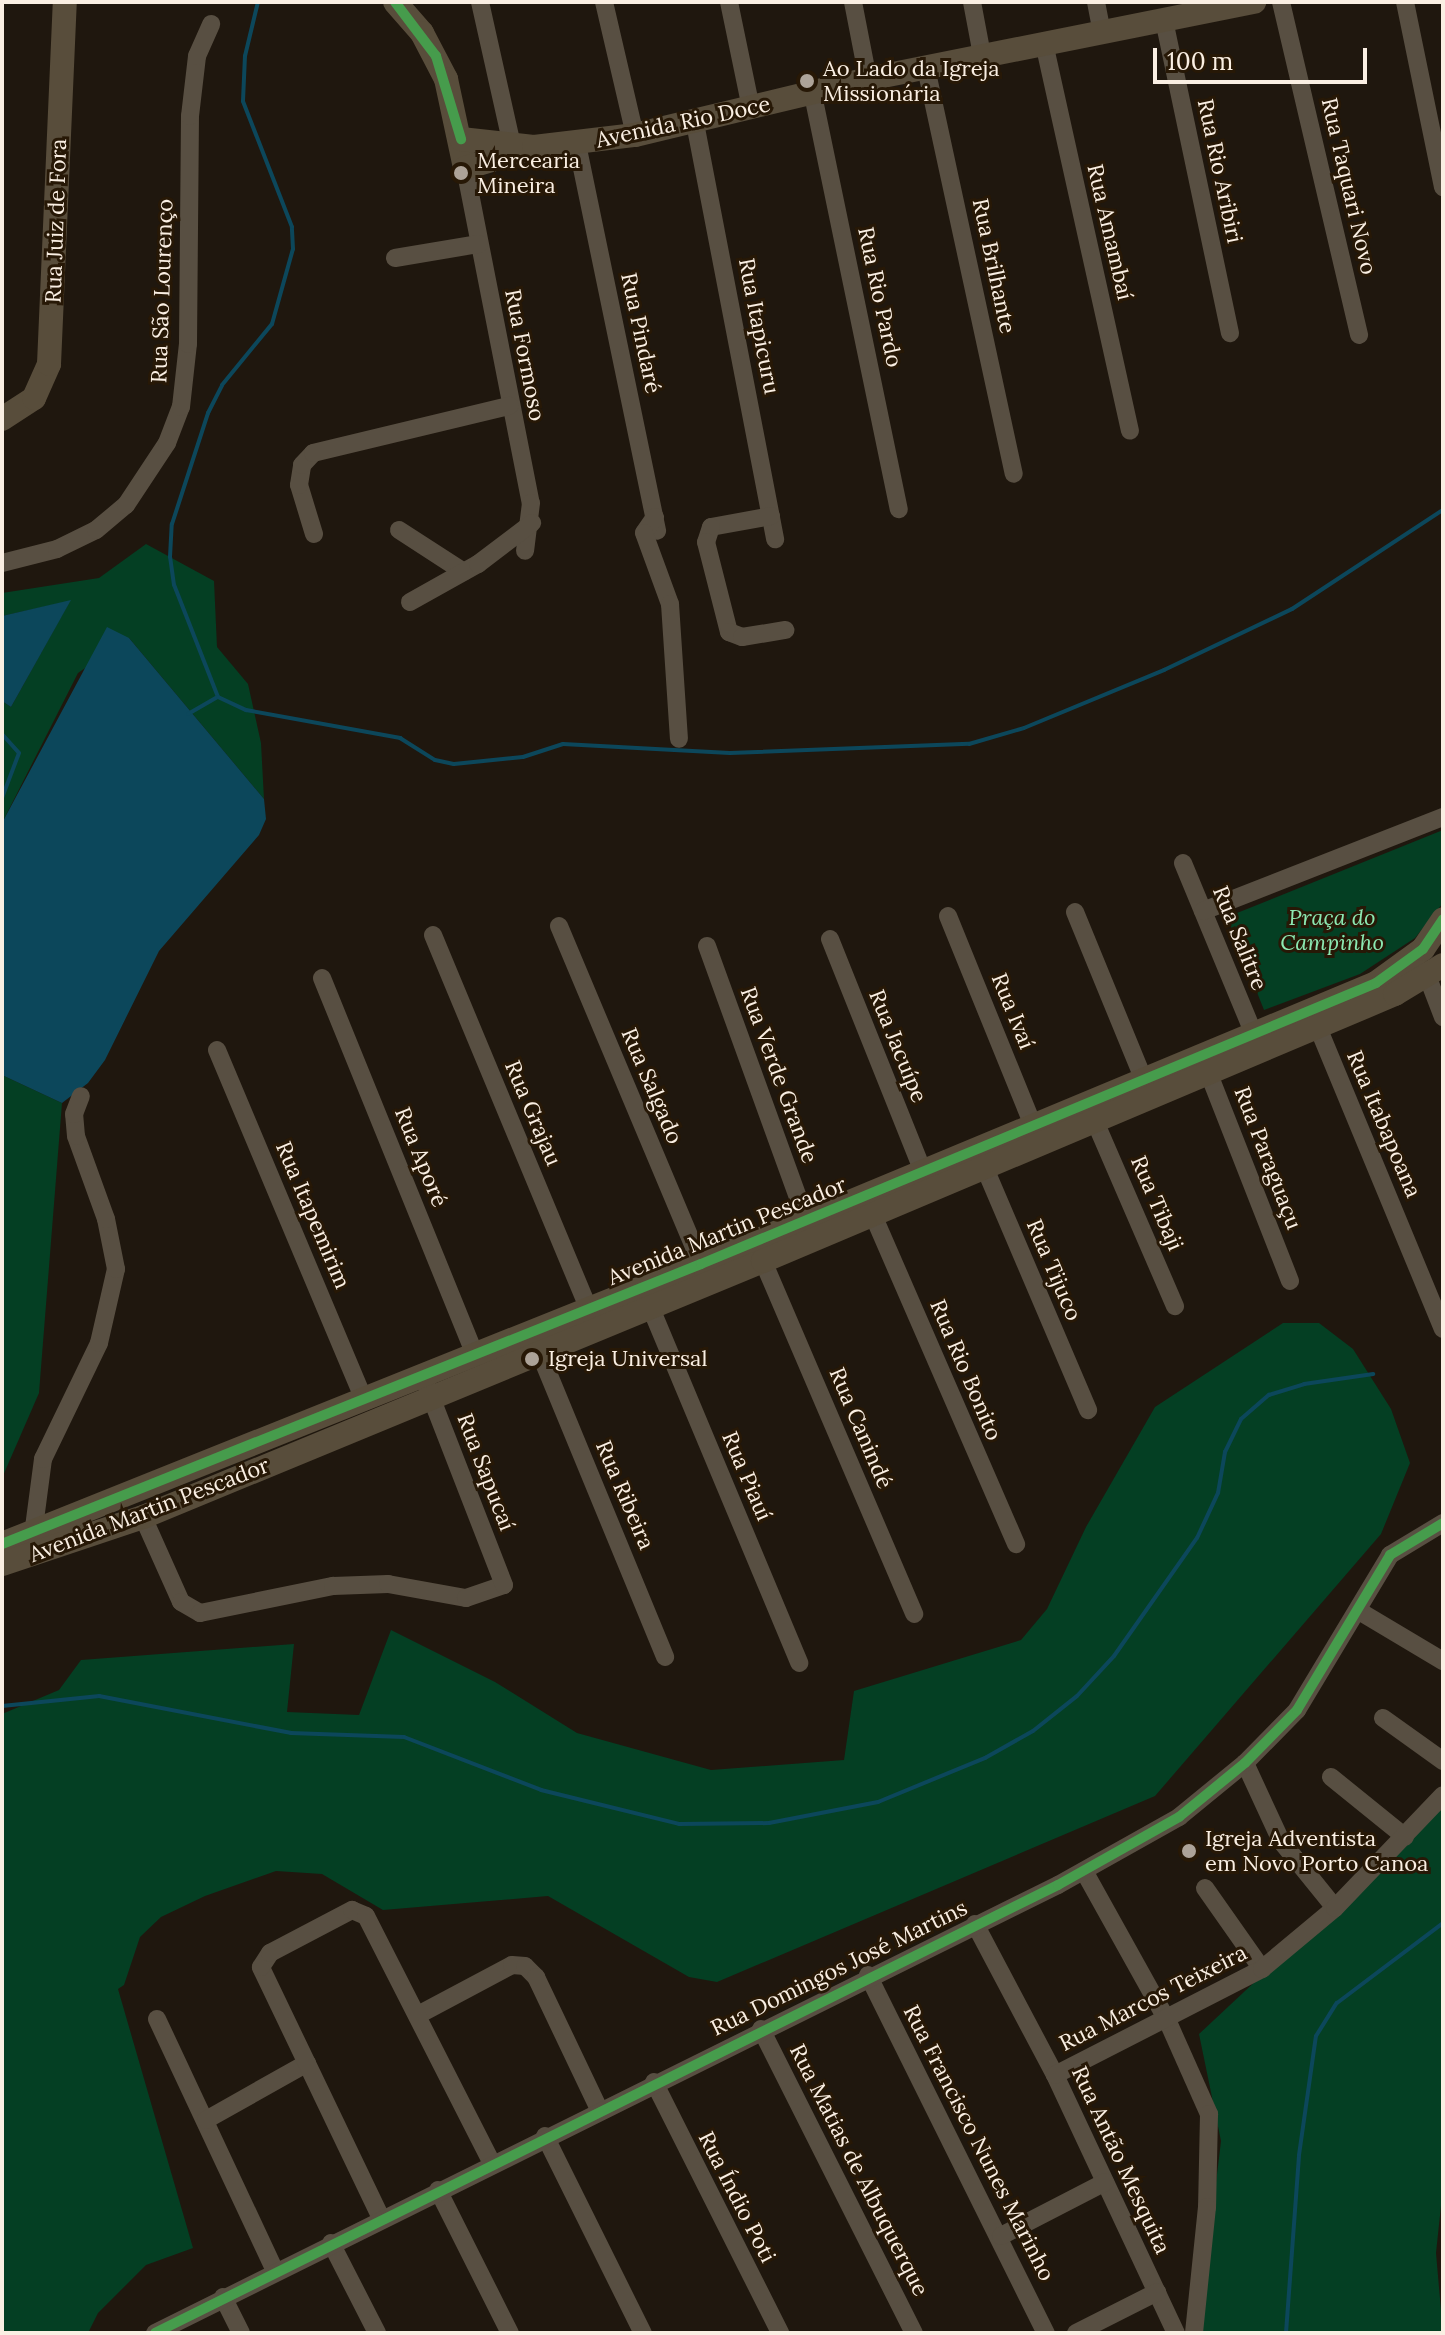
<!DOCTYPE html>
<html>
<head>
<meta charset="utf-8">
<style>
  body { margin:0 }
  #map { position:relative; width:1445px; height:2335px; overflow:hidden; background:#1f170e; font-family:Lora,serif }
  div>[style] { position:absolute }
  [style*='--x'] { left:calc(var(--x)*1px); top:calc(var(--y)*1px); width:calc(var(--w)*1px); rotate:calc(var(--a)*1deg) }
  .green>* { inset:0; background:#043f23 }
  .water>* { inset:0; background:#0c475b }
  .stream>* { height:4px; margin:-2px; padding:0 2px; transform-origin:2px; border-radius:2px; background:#0c475b }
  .street>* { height:18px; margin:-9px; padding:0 9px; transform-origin:9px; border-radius:9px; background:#584f42 }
  .secondary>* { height:24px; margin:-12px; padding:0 12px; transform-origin:12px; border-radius:12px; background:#584d3b }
  .cycleway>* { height:10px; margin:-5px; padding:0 5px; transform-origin:5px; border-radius:5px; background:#469c4c }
  .dots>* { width:22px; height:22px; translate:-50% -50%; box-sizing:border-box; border:4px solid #271806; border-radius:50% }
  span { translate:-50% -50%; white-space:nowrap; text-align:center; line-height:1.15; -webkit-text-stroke:6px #271806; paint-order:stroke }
  .poi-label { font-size:22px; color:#faefe3 }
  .left { translate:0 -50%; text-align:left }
  .street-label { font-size:22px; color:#faefe3 }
  .park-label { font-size:22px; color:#8ce9b2; font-style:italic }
  .frame { position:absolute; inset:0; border:4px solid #faefe3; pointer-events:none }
  .scale { position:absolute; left:1153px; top:48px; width:214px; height:36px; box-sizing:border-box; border:4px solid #faefe3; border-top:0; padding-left:10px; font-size:24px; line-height:28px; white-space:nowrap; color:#faefe3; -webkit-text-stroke:6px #271806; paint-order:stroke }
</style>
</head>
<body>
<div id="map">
  <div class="green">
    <div style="clip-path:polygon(146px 544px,214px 581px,217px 647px,248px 684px,261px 743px,264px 799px,129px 638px,78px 673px,2px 823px,2px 701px,11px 707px,70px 601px,2px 616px,2px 593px,99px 578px)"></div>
    <div style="clip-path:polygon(1443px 830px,1443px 903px,1415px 938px,1360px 974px,1264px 1010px,1227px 917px)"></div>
    <div style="clip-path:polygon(2px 1075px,62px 1103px,39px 1393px,2px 1478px)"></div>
    <div style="clip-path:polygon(1283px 1323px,1319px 1323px,1353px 1349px,1391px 1409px,1410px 1463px,1381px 1534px,1155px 1796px,717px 1982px,689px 1977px,548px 1896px,383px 1910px,322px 1874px,276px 1871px,205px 1896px,161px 1917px,140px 1937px,124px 1985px,118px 1989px,193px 2248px,146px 2265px,98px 2313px,88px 2333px,2px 2333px,2px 1714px,59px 1690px,81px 1660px,294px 1644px,287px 1712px,359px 1715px,391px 1630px,495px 1682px,577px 1733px,711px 1770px,844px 1760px,854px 1691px,1021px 1640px,1047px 1609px,1086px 1527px,1155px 1407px)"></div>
    <div style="clip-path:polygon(1443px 1806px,1443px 2187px,1436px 2253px,1443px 2333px,1198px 2333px,1221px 2141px,1199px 2034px)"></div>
  </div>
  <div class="water">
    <div style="clip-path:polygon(71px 600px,11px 707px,2px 701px,2px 616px)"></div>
    <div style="clip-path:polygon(107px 627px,129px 638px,264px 799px,266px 819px,259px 835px,159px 951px,105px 1060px,88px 1083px,62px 1103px,2px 1075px,2px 823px)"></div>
  </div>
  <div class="stream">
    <div style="--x:218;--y:697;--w:120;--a:-111.4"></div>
    <div style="--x:174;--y:585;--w:28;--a:-98"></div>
    <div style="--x:170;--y:557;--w:33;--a:-87"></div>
    <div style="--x:172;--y:524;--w:117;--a:-72"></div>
    <div style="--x:208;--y:413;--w:31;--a:-63"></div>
    <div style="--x:222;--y:385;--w:79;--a:-50.7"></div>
    <div style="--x:272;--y:324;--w:78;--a:-74.4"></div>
    <div style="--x:293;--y:249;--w:22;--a:-93"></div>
    <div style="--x:292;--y:227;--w:135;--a:-111.3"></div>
    <div style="--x:243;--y:101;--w:45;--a:-87.5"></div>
    <div style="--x:245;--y:56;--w:56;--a:-76.5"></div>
    <div style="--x:188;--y:714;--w:34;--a:-30"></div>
    <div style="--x:218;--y:697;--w:31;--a:25"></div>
    <div style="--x:246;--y:710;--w:157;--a:10.3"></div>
    <div style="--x:400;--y:738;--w:41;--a:32.2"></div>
    <div style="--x:435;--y:760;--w:19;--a:12"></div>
    <div style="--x:454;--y:764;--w:69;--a:-5.8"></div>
    <div style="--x:523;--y:757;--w:42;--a:-18"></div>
    <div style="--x:563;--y:744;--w:167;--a:3.1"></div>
    <div style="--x:730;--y:753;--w:239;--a:-2.2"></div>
    <div style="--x:969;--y:744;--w:57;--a:-16.2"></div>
    <div style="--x:1024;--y:728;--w:152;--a:-22.5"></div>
    <div style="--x:1164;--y:670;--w:142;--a:-25.5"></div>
    <div style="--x:1292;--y:609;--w:181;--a:-33.3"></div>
    <div style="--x:2;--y:734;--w:25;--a:48"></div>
    <div style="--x:19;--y:753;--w:48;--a:110.7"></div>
    <div style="--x:2;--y:1706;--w:98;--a:-5.9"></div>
    <div style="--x:99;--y:1696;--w:196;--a:10.9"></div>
    <div style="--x:291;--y:1733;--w:113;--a:2"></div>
    <div style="--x:404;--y:1737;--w:147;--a:21.1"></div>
    <div style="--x:541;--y:1790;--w:142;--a:13.8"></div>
    <div style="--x:679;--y:1824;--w:90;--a:-0.6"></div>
    <div style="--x:769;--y:1823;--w:111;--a:-10.9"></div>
    <div style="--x:878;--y:1802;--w:116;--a:-22.4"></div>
    <div style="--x:985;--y:1758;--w:55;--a:-29.4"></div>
    <div style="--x:1033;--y:1731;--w:56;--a:-38.5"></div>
    <div style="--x:1077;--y:1696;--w:54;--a:-47.2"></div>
    <div style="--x:1114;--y:1656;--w:144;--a:-54.9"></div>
    <div style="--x:1197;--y:1538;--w:50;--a:-65"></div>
    <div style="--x:1218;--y:1493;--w:42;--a:-80.3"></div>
    <div style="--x:1225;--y:1452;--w:37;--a:-64"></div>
    <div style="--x:1241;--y:1419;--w:37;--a:-41"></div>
    <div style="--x:1269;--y:1395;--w:37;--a:-17"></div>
    <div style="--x:1304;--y:1384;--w:70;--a:-8.2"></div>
    <div style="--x:1286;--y:2333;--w:178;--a:-85.8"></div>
    <div style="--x:1299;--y:2155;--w:120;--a:-81.9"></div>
    <div style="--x:1316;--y:2036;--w:39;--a:-58"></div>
    <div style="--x:1337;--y:2003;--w:133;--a:-37"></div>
  </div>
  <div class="street">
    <div style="--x:480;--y:2;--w:156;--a:77.4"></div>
    <div style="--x:604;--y:2;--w:137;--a:76.9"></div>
    <div style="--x:729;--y:2;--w:108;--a:78.3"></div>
    <div style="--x:853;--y:2;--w:78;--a:79"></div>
    <div style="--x:972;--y:2;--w:54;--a:79.3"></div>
    <div style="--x:1096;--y:2;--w:31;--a:79"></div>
    <div style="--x:1281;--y:2;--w:342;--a:76.8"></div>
    <div style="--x:1405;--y:2;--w:189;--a:78.4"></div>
    <div style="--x:1164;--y:20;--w:320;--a:78.1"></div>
    <div style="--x:1044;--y:43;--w:397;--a:77.5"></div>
    <div style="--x:926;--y:68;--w:415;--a:77.8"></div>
    <div style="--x:813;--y:95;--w:423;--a:78.3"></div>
    <div style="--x:695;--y:123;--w:424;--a:79.1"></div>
    <div style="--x:577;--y:144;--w:395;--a:78.3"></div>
    <div style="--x:465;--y:168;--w:341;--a:78.9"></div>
    <div style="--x:531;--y:503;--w:48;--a:97.1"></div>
    <div style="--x:395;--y:258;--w:85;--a:-9.5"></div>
    <div style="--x:771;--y:516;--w:61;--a:169.6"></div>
    <div style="--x:711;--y:527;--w:16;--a:108"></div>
    <div style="--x:706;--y:542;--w:93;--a:75.7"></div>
    <div style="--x:729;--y:632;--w:14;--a:21"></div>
    <div style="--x:742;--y:637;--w:44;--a:-9.2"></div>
    <div style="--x:655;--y:517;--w:19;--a:125"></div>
    <div style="--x:644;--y:533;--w:76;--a:69.9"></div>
    <div style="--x:670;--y:604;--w:135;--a:86.2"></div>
    <div style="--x:399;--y:530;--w:77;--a:32.9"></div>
    <div style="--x:314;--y:534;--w:51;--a:-107"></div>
    <div style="--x:299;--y:485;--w:20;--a:-81"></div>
    <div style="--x:302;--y:465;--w:16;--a:-47"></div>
    <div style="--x:313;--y:453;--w:202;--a:-13.5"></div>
    <div style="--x:2;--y:563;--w:57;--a:-14.3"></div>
    <div style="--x:57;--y:549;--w:43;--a:-26"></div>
    <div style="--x:96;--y:530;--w:39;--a:-40"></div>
    <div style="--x:126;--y:505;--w:74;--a:-56.5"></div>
    <div style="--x:167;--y:443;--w:39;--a:-69"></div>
    <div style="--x:181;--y:407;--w:63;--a:-83.7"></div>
    <div style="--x:188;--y:344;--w:228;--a:-89.5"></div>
    <div style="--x:190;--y:116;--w:60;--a:-83.3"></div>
    <div style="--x:197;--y:56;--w:35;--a:-66"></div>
    <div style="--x:410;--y:602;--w:78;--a:-29.2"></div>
    <div style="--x:478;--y:564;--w:68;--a:-37.2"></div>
    <div style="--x:1183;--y:863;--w:183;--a:67.5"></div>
    <div style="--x:1203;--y:911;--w:258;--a:-21.4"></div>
    <div style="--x:1075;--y:912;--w:179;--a:67.7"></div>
    <div style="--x:948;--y:916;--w:226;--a:67.9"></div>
    <div style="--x:559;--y:926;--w:367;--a:67.2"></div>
    <div style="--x:433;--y:935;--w:405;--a:67.4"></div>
    <div style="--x:830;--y:939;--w:250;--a:68.2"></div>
    <div style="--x:707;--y:946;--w:291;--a:70.1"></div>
    <div style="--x:322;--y:978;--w:407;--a:67.9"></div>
    <div style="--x:1428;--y:978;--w:42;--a:69"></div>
    <div style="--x:1317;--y:1025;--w:329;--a:67.5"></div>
    <div style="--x:217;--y:1050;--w:379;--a:67.2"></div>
    <div style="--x:1205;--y:1064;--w:233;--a:68.6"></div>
    <div style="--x:1094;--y:1119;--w:204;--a:66.6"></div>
    <div style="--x:981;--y:1159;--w:273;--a:66.9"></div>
    <div style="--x:873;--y:1215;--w:359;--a:66.5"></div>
    <div style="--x:763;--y:1261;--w:384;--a:66.8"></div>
    <div style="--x:650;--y:1306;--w:387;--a:67.3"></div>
    <div style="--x:539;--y:1351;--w:331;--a:67.6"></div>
    <div style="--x:143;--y:1517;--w:93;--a:65.9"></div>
    <div style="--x:181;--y:1602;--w:22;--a:30"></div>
    <div style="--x:200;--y:1613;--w:136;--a:-11.5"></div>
    <div style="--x:333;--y:1586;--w:55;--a:-2.1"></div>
    <div style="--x:388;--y:1584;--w:79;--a:10.2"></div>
    <div style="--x:466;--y:1598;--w:40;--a:-18.9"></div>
    <div style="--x:504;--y:1585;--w:213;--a:-111.2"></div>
    <div style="--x:33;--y:1535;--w:77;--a:-82.5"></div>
    <div style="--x:43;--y:1459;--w:129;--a:-64.2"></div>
    <div style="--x:99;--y:1343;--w:76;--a:-77.1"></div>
    <div style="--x:116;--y:1269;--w:51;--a:-101.3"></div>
    <div style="--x:106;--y:1219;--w:88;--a:-109.9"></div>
    <div style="--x:76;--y:1136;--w:22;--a:-95"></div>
    <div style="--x:74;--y:1114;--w:19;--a:-69"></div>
    <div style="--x:1359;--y:1611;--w:98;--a:30.8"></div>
    <div style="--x:1383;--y:1718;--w:74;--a:35.6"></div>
    <div style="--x:1245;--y:1763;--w:86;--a:65.2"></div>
    <div style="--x:1281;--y:1841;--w:86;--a:51.1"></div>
    <div style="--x:1331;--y:1777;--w:95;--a:39"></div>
    <div style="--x:1084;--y:1871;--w:173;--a:60.9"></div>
    <div style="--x:1168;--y:2022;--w:101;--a:66"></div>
    <div style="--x:1209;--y:2114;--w:93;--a:91.2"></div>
    <div style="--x:1207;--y:2207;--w:127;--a:95.9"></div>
    <div style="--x:1205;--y:1888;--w:99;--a:54.9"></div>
    <div style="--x:975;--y:1924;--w:171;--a:62.1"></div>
    <div style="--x:1055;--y:2075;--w:285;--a:64.9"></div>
    <div style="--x:868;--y:1975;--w:400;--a:63.6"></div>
    <div style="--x:418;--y:2015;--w:106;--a:-28"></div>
    <div style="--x:512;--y:1965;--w:13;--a:4"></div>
    <div style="--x:525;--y:1966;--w:16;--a:45"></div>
    <div style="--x:536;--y:1977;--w:146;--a:64.5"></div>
    <div style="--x:157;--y:2019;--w:278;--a:64.9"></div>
    <div style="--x:761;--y:2029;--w:340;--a:63.3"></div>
    <div style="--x:1055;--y:2075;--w:233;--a:-27.1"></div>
    <div style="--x:1262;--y:1969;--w:95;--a:-39.9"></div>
    <div style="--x:1335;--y:1908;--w:156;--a:-46.3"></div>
    <div style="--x:654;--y:2082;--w:281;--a:63.3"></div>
    <div style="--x:206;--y:2120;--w:116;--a:-29.4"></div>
    <div style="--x:545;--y:2136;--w:220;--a:63.6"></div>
    <div style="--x:438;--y:2190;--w:160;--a:63.3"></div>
    <div style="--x:381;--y:2218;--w:278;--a:-115.6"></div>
    <div style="--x:261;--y:1967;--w:17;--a:-57"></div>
    <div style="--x:270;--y:1953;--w:93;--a:-27.7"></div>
    <div style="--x:352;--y:1910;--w:15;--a:23"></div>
    <div style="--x:366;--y:1916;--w:277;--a:63"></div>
    <div style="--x:1001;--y:2236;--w:117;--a:-27.4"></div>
    <div style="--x:331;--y:2243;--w:101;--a:62.9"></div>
    <div style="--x:223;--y:2297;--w:40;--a:63.4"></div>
    <div style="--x:155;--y:2333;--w:1008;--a:-26.39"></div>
    <div style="--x:1058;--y:1885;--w:139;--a:-29.3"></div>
    <div style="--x:1179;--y:1817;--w:85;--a:-39.3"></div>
    <div style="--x:1245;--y:1763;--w:74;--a:-45.5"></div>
    <div style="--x:1297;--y:1710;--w:181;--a:-59"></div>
    <div style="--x:1390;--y:1555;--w:62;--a:-31.1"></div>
    <div style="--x:1076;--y:2333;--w:91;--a:-26.8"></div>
  </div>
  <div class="secondary">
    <div style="--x:395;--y:2;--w:41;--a:48.9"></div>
    <div style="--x:422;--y:33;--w:52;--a:62.4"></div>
    <div style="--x:446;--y:79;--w:91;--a:77.9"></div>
    <div style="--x:465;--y:168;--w:66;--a:-16.8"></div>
    <div style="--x:461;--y:139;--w:73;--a:6.3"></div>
    <div style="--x:534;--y:147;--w:102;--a:-6.8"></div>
    <div style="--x:635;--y:135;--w:240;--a:-13.5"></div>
    <div style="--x:868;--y:79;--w:394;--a:-11.3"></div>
    <div style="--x:2;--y:419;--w:38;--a:-33"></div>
    <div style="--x:34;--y:398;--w:37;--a:-66"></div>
    <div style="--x:49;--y:364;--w:362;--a:-87.5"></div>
    <div style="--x:2;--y:1544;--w:753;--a:-21.83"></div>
    <div style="--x:701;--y:1264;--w:731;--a:-22.6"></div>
    <div style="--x:1376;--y:983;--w:58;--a:-35.9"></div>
    <div style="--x:1423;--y:949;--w:36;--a:-56"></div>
    <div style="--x:2;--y:1564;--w:149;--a:-18.4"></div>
    <div style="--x:143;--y:1517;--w:671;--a:-22.44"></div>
    <div style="--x:763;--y:1261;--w:686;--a:-22.9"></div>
    <div style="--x:1395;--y:994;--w:56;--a:-31.1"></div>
  </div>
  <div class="cycleway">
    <div style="--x:395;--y:2;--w:68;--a:52.8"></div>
    <div style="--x:436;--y:56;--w:87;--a:73.2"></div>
    <div style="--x:2;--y:1544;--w:753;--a:-21.83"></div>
    <div style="--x:701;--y:1264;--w:731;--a:-22.6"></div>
    <div style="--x:1376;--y:983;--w:58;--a:-35.9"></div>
    <div style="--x:1423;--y:949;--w:36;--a:-56"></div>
    <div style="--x:155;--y:2333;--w:1008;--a:-26.39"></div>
    <div style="--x:1058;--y:1885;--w:139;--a:-29.3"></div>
    <div style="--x:1179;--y:1817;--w:85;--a:-39.3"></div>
    <div style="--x:1245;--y:1763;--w:74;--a:-45.5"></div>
    <div style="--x:1297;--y:1710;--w:181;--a:-59"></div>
    <div style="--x:1390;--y:1555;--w:62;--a:-31.1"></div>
  </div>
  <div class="dots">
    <div style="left:807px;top:81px;background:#ada398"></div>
    <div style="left:461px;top:173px;background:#ada398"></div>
    <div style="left:532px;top:1359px;background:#ada398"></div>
    <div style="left:1189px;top:1851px;background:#ada398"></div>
  </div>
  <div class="poi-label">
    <span class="left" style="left:823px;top:81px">Ao Lado da Igreja<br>Missionária</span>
    <span class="left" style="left:477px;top:173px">Mercearia<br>Mineira</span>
    <span class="left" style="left:548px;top:1359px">Igreja Universal</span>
    <span class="left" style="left:1205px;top:1851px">Igreja Adventista<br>em Novo Porto Canoa</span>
  </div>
  <div class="street-label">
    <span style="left:683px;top:122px;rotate:-12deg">Avenida Rio Doce</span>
    <span style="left:1220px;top:171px;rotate:78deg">Rua Rio Aribiri</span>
    <span style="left:1349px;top:186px;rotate:77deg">Rua Taquari Novo</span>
    <span style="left:56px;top:221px;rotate:-88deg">Rua Juiz de Fora</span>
    <span style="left:1110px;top:232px;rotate:77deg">Rua Amambaí</span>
    <span style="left:994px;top:266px;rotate:78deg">Rua Brilhante</span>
    <span style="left:162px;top:291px;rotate:-88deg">Rua São Lourenço</span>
    <span style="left:880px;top:297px;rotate:78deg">Rua Rio Pardo</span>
    <span style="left:759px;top:326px;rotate:79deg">Rua Itapicuru</span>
    <span style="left:641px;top:333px;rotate:78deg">Rua Pindaré</span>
    <span style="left:525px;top:355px;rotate:79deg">Rua Formoso</span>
    <span style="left:1240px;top:938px;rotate:68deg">Rua Salitre</span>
    <span style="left:1013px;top:1011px;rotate:68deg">Rua Ivaí</span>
    <span style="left:898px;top:1046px;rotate:68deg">Rua Jacuípe</span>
    <span style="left:779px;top:1075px;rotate:70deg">Rua Verde Grande</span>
    <span style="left:652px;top:1086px;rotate:67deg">Rua Salgado</span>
    <span style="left:533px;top:1113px;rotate:67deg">Rua Grajau</span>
    <span style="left:1384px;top:1124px;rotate:67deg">Rua Itabapoana</span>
    <span style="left:421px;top:1157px;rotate:68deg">Rua Aporé</span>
    <span style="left:1268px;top:1158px;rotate:69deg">Rua Paraguaçu</span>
    <span style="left:1157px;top:1203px;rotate:67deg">Rua Tibaji</span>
    <span style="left:313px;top:1215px;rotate:67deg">Rua Itapemirim</span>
    <span style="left:727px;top:1231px;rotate:-22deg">Avenida Martin Pescador</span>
    <span style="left:1054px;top:1270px;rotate:67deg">Rua Tijuco</span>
    <span style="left:966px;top:1370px;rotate:67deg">Rua Rio Bonito</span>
    <span style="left:861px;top:1428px;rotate:67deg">Rua Canindé</span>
    <span style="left:486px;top:1472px;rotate:69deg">Rua Sapucaí</span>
    <span style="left:747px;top:1476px;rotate:67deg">Rua Piauí</span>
    <span style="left:625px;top:1495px;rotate:67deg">Rua Ribeira</span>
    <span style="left:149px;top:1510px;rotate:-21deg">Avenida Martin Pescador</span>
    <span style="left:839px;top:1968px;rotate:-26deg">Rua Domingos José Martins</span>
    <span style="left:1153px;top:1998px;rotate:-27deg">Rua Marcos Teixeira</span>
    <span style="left:979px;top:2143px;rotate:63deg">Rua Francisco Nunes Marinho</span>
    <span style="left:1121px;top:2160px;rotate:65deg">Rua Antão Mesquita</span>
    <span style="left:859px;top:2170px;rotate:63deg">Rua Matias de Albuquerque</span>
    <span style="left:737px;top:2197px;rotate:63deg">Rua Índio Poti</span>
  </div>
  <div class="park-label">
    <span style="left:1332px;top:930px">Praça do<br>Campinho</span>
  </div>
  <div class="frame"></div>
  <div class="scale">100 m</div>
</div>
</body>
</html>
